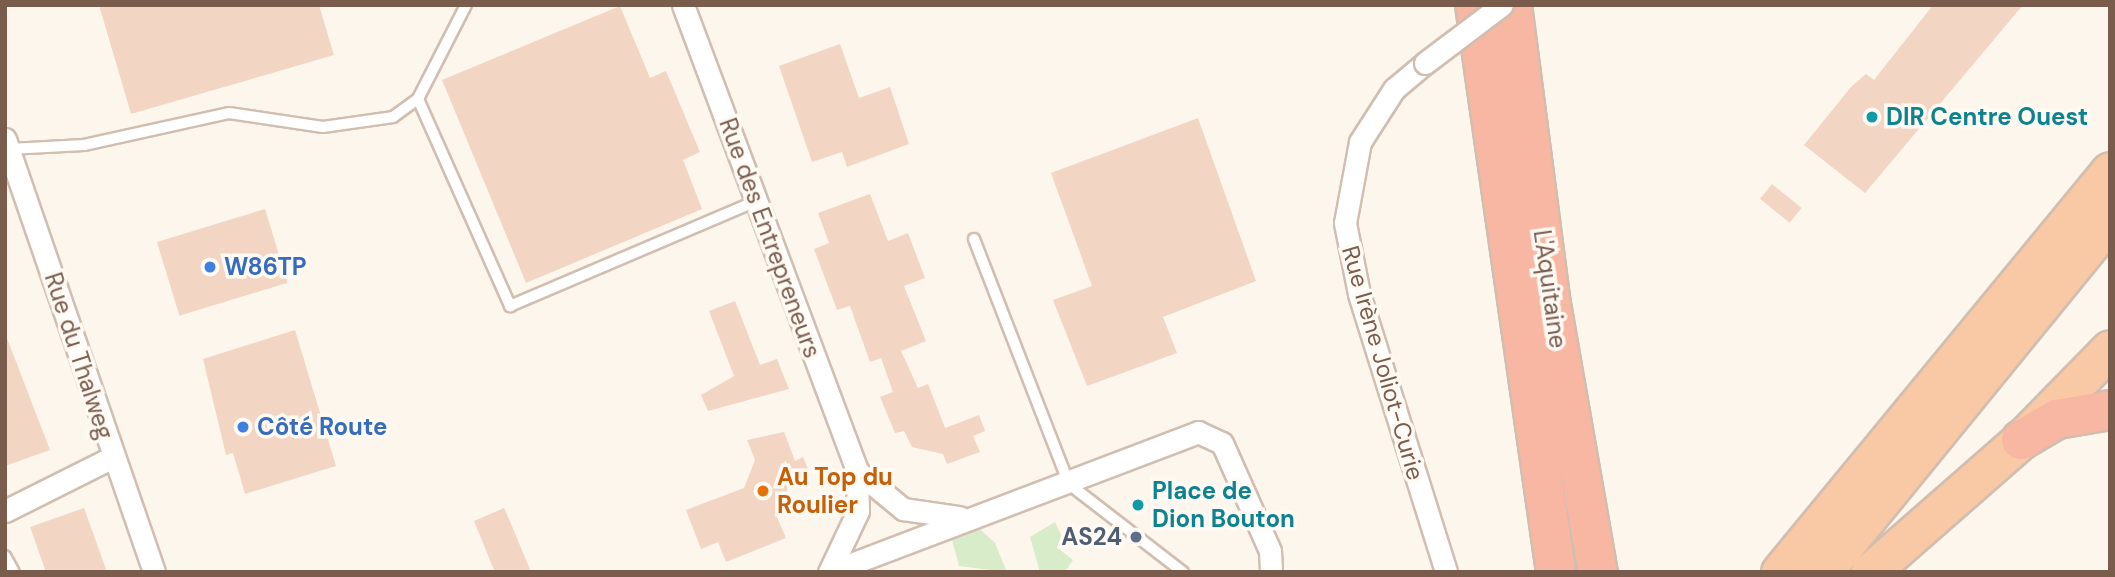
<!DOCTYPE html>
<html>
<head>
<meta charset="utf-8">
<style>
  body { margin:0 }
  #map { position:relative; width:2115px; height:577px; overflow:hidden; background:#fdf6ec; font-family:"DM Sans",sans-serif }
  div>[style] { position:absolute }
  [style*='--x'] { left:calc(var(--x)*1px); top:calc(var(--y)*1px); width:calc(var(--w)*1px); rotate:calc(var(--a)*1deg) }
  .green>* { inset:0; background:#d8ecc9 }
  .building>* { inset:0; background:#f3d5c3; transform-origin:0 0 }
  .roads { filter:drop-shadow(2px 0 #d1beb0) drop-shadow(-2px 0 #d1beb0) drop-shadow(0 2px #d1beb0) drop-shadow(0 -2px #d1beb0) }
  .service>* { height:10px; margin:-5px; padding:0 5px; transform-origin:5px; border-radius:5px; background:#fff }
  .minor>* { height:21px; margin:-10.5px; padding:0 10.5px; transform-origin:10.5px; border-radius:10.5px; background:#fff }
  .trunk>* { height:37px; margin:-18.5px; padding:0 18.5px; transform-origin:18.5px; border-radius:18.5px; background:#f9c8a4 }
  .motorway>* { height:38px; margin:-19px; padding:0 19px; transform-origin:19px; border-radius:19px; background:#f7b7a3 }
  .bridges { filter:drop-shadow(2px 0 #d1beb0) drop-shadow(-2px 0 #d1beb0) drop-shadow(0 2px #d1beb0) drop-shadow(0 -2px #d1beb0) }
  .minor-bridge>* { height:21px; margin:-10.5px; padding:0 10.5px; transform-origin:10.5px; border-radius:10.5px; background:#fff }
  .dots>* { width:19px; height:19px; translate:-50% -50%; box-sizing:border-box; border:4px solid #fffaf3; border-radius:50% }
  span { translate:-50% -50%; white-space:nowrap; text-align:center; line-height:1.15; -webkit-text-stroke:7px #fffaf3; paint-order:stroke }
  .culture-label { font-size:24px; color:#0d838f; font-weight:700 }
  .left { translate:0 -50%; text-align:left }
  .street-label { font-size:24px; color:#7a5c4d }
  .shop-label { font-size:24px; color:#366cbe; font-weight:700 }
  .food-label { font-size:24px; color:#c56008; font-weight:700 }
  .service-label { font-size:24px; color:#4e5e75; font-weight:700 }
  .right { translate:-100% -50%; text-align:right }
  .frame { position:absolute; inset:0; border:7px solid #7a5c4d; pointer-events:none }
</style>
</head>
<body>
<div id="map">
  <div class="green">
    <div style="clip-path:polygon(1055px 522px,1064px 541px,1059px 549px,1073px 560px,1065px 572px,1040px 572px,1030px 537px)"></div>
    <div style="clip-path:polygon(979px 528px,995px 543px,1007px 572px,959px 566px,952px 540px,963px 530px)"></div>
  </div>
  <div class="building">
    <div style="clip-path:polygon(99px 5px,319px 5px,334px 55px,131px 114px)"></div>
    <div style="clip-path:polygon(1933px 5px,2023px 5px,1865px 193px,1804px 145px,1851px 87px,1866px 74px,1874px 80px)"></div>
    <div style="clip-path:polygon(620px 6px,650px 78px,666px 71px,700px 152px,683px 160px,702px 209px,526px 283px,442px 80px)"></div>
    <div style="clip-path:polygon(840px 44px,859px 98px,890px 87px,909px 144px,847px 167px,842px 152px,812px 162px,779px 66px)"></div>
    <div style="clip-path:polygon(1198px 118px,1256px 281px,1163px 317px,1177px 353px,1087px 386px,1053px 300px,1092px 286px,1051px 173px)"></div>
    <div style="left:1772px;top:184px;width:38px;height:19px;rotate:39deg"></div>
    <div style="clip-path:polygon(870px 194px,888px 241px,908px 233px,925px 278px,904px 286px,926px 341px,901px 351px,918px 388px,928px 384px,945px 428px,979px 415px,985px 431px,973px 436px,980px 452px,947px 464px,943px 454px,912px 447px,904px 431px,895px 433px,880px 397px,893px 392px,881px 358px,870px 362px,850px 306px,837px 310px,814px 249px,829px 243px,818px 213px)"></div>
    <div style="left:265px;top:209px;width:77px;height:113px;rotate:73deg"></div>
    <div style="clip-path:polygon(735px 301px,760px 365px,777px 359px,789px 389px,708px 411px,701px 395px,734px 376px,709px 311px)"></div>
    <div style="clip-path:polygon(295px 330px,336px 466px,245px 494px,233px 453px,226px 455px,203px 359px)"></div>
    <div style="clip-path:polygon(5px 333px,50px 450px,5px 466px)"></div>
    <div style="clip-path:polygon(784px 432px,795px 461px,803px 457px,811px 476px,789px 485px,776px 515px,786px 538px,726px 562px,718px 542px,701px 549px,686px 510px,744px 488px,755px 460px,747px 440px)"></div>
    <div style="clip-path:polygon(84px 508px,107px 572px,46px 572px,30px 527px)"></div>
    <div style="clip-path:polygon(504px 508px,509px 519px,531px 572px,495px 572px,492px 565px,474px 521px)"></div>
  </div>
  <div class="roads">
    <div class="service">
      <div style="--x:466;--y:5;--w:106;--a:117.1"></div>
      <div style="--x:418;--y:99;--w:227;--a:66"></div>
      <div style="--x:510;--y:306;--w:267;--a:-23.1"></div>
      <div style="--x:9;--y:149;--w:75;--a:-3.1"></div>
      <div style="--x:84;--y:145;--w:148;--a:-12.4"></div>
      <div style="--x:229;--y:113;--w:95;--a:8.5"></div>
      <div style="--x:323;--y:127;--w:71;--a:-8.1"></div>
      <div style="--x:393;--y:117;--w:31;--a:-36"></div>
      <div style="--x:974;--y:239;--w:263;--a:68.8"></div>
      <div style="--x:1069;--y:484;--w:144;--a:37.7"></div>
      <div style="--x:5;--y:556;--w:18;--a:61"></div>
    </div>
    <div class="minor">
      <div style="--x:683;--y:5;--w:497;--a:69.5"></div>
      <div style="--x:857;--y:471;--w:40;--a:88.6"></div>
      <div style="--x:858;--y:511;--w:68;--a:115.4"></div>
      <div style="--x:1425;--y:63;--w:40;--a:140"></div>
      <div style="--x:1394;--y:89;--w:63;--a:122.7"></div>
      <div style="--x:1360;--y:142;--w:82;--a:100.5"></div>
      <div style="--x:1345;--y:223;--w:72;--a:78.8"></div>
      <div style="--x:1359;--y:294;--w:291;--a:72.6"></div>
      <div style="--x:5;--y:139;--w:458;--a:71"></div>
      <div style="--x:857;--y:471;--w:60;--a:39.6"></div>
      <div style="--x:903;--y:509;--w:57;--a:8.1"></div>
      <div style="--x:5;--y:511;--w:121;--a:-26.6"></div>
      <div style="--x:830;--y:572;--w:394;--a:-20.8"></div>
      <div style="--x:1198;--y:432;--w:26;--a:25"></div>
      <div style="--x:1222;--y:443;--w:118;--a:66"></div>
      <div style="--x:1270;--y:551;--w:21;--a:87"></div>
    </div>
    <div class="trunk">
      <div style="--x:1780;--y:572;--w:519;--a:-50.55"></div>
      <div style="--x:1823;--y:572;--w:454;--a:-50.8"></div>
      <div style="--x:1870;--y:572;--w:201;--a:-41.2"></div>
      <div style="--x:2021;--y:440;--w:127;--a:-45.6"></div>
    </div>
    <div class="motorway">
      <div style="--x:1475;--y:5;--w:573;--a:81.87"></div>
      <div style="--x:1512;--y:5;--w:302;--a:82.6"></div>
      <div style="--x:1551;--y:304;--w:272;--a:80.1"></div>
      <div style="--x:2021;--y:440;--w:42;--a:-30.3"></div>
      <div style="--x:2057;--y:419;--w:54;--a:-9.6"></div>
    </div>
  </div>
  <div class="bridges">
    <div class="minor-bridge">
      <div style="--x:1425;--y:63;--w:96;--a:-37"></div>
    </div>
  </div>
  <div class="dots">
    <div style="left:1872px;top:117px;background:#0f9aa8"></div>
    <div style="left:210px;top:267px;background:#3f7fe0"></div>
    <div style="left:243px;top:427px;background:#3f7fe0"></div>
    <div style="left:763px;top:491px;background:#e8710a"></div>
    <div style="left:1138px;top:505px;background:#0f9aa8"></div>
    <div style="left:1136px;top:537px;background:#5c6f8a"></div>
  </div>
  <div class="culture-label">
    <span class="left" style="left:1886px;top:117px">DIR Centre Ouest</span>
    <span class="left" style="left:1152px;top:505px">Place de<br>Dion Bouton</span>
  </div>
  <div class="street-label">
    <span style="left:770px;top:238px;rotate:70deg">Rue des Entrepreneurs</span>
    <span style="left:1550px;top:289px;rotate:82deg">L'Aquitaine</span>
    <span style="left:79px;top:356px;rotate:72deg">Rue du Thalweg</span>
    <span style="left:1383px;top:363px;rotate:74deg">Rue Irène Joliot-Curie</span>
  </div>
  <div class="shop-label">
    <span class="left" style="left:224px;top:267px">W86TP</span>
    <span class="left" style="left:257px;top:427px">Côté Route</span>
  </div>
  <div class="food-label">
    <span class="left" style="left:777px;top:491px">Au Top du<br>Roulier</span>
  </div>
  <div class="service-label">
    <span class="right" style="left:1122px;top:537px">AS24</span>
  </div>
  <div class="frame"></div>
</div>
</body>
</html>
